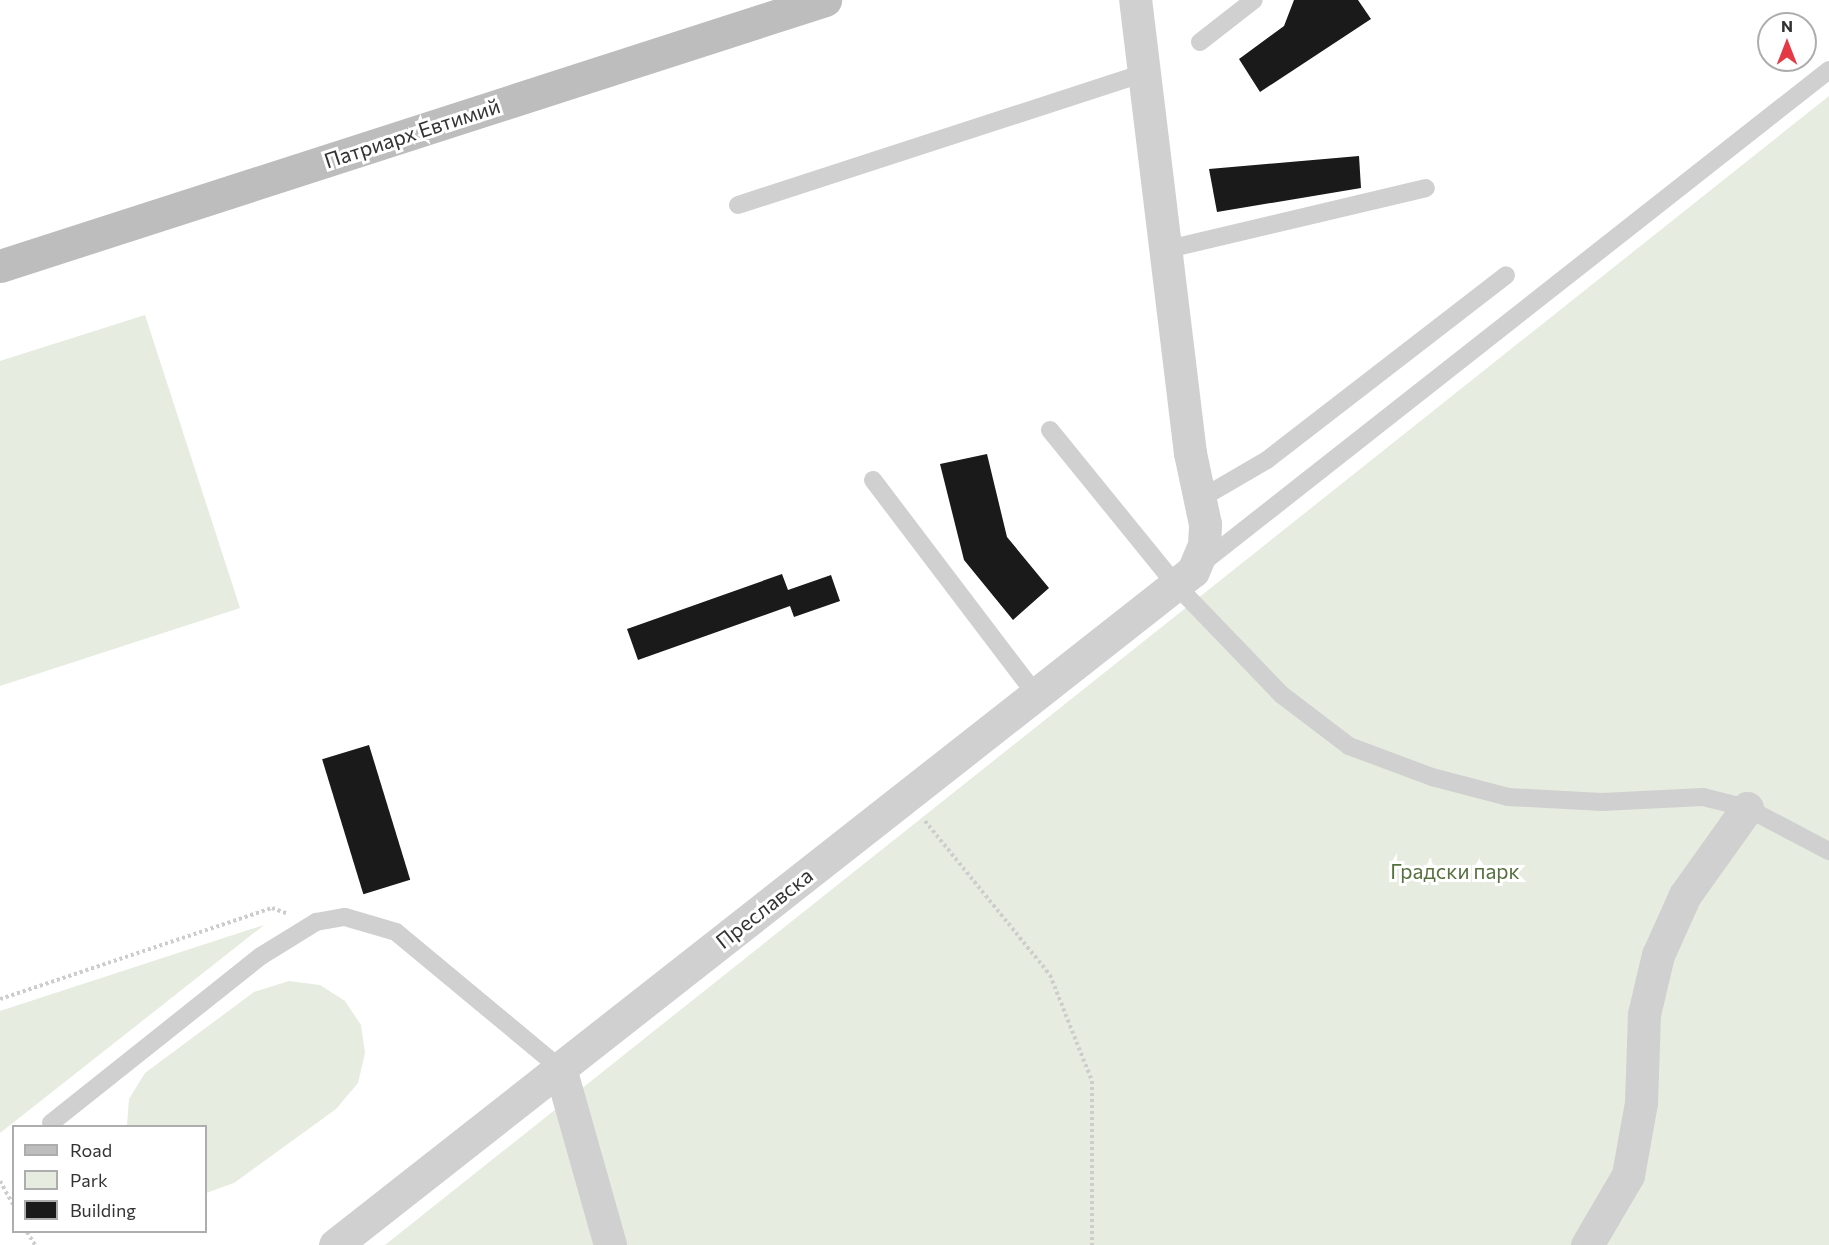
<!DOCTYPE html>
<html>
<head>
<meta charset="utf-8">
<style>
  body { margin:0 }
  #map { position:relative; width:1829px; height:1245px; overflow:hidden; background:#fff; font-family:Commissioner,sans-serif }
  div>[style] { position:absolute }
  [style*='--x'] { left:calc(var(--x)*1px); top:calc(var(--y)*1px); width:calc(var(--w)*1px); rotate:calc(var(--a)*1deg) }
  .green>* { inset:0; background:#e6ecdf }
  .building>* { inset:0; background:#1a1a1a; transform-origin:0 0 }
  .path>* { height:4px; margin-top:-2px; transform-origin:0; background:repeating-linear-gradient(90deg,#cdcdcd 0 3px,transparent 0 6px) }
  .lane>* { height:18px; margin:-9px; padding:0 9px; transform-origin:9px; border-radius:9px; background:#d0d0d0 }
  .street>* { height:33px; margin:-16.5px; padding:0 16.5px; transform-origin:16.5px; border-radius:16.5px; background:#d0d0d0 }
  .secondary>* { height:33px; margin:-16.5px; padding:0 16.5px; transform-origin:16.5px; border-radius:16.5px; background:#bdbdbd }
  span { translate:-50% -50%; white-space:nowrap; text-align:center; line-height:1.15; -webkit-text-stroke:6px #fff; paint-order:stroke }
  .street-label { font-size:21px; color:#333 }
  .park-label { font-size:21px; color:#56703f }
  .legend { position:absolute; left:12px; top:1125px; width:195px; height:108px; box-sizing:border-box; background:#fff; border:2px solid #adadad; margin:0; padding:8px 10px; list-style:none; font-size:18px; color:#333 }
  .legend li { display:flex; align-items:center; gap:12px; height:30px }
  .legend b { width:30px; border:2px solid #adadad }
  .north { position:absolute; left:1757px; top:12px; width:60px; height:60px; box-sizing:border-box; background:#fff; border:2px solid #adadad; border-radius:50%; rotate:0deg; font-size:16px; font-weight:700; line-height:24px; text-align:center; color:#333 }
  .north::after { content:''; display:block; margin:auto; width:21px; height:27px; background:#e63946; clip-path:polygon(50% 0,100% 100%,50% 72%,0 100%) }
</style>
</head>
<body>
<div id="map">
  <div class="green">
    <div style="clip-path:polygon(1829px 96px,1829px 1245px,385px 1245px)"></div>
    <div style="clip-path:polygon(145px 315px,240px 608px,0 686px,0 361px)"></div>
    <div style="clip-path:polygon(264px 925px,0 1133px,0 1011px)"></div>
    <div style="clip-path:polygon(289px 981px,320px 985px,345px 1001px,361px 1025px,365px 1053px,358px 1083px,336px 1109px,234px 1183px,206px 1193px,206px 1126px,127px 1126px,129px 1099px,145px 1073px,254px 992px)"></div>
  </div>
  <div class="building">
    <div style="clip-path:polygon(1294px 0,1358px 0,1371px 19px,1260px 92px,1239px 59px,1284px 26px)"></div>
    <div style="clip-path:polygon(1359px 156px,1361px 188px,1217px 212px,1209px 169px)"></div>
    <div style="clip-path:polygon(987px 454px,1007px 537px,1049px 588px,1013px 620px,964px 560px,940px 464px)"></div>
    <div style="clip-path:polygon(782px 574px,788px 590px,831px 575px,840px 601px,794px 617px,790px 606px,638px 660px,627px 629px)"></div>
    <div style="left:369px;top:745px;width:141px;height:49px;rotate:73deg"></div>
  </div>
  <div class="path">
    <div style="--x:925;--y:821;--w:198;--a:50.9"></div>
    <div style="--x:1050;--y:975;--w:114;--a:68.4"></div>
    <div style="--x:1092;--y:1081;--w:164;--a:90"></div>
    <div style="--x:0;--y:999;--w:287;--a:-18.5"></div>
    <div style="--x:272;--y:908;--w:15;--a:20"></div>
    <div style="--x:0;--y:1181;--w:29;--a:61"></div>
    <div style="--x:27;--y:1232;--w:15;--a:58"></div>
  </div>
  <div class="lane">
    <div style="--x:1200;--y:42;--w:68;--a:-37.9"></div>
    <div style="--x:738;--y:205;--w:425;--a:-18"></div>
    <div style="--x:1164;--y:250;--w:269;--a:-13.3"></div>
    <div style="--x:1050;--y:430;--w:200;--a:50.9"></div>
    <div style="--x:1176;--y:585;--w:153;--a:46.1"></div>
    <div style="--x:1282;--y:695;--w:84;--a:37.3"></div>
    <div style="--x:1349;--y:746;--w:89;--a:20.5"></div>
    <div style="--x:1432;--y:777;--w:79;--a:14.7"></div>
    <div style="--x:1508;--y:797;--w:94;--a:3"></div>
    <div style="--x:1602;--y:802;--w:101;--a:-2.8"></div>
    <div style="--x:1703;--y:797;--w:45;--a:14"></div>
    <div style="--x:1747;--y:808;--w:93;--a:27.7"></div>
    <div style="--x:873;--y:480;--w:270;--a:52.8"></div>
    <div style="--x:1200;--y:499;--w:78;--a:-30.2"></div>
    <div style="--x:1267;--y:460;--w:302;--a:-37.7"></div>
    <div style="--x:1201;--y:564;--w:799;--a:-38.19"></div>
    <div style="--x:51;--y:1123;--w:268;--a:-38.5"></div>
    <div style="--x:261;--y:956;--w:65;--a:-31.7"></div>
    <div style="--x:316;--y:922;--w:29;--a:-10"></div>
    <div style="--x:345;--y:917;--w:53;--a:16.4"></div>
    <div style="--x:396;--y:932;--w:213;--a:39.7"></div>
  </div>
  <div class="street">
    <div style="--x:560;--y:1068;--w:184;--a:74.2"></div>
    <div style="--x:335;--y:1245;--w:1091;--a:-38.15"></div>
    <div style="--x:1193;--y:571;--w:28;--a:-67"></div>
    <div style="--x:1204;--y:545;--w:21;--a:-87"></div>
    <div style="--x:1205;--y:524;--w:73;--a:-101.9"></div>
    <div style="--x:1190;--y:453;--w:456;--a:-96.9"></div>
    <div style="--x:1587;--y:1245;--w:81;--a:-59.6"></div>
    <div style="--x:1628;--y:1175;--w:73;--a:-79.8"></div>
    <div style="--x:1641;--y:1103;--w:89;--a:-88.1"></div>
    <div style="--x:1644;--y:1014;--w:61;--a:-76.7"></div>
    <div style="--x:1658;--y:955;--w:66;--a:-65.8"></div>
    <div style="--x:1685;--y:895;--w:107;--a:-54.5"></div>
  </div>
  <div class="secondary">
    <div style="--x:0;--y:266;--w:867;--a:-17.87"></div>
  </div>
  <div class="street-label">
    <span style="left:412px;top:133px;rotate:-18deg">Патриарх Евтимий</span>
    <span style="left:764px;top:908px;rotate:-38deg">Преславска</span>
  </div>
  <div class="park-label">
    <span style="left:1455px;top:871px">Градски парк</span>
  </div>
  <ul class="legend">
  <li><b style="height:8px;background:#bdbdbd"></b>Road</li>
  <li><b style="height:16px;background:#e6ecdf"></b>Park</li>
  <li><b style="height:16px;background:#1a1a1a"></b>Building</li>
  </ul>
  <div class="north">N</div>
</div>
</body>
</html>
